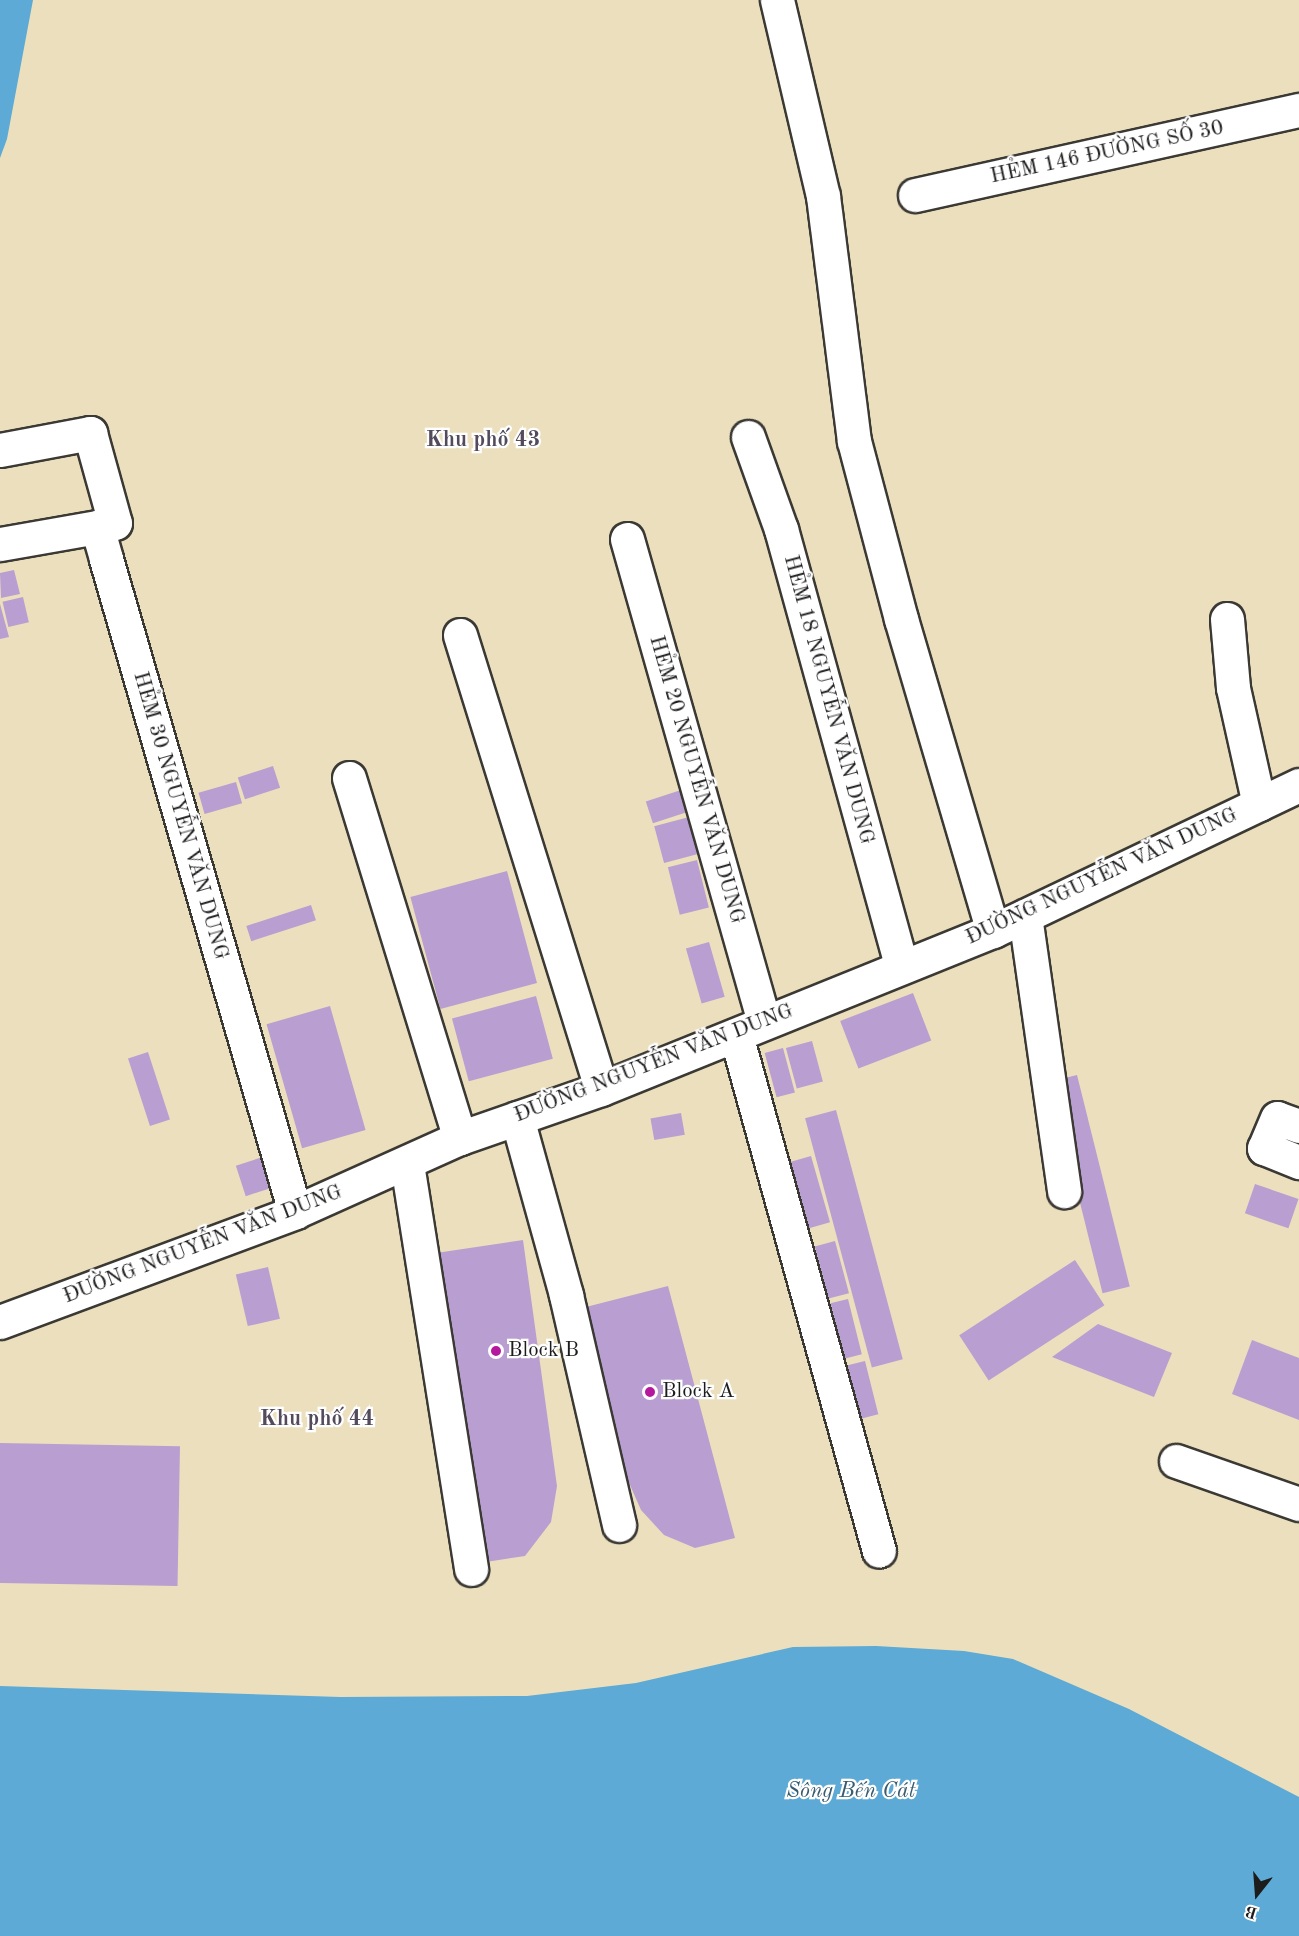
<!DOCTYPE html>
<html>
<head>
<meta charset="utf-8">
<style>
  body { margin:0 }
  #map { position:relative; width:1299px; height:1936px; overflow:hidden; background:#ecdfbd; font-family:"Old Standard TT",serif }
  div>[style] { position:absolute }
  [style*='--x'] { left:calc(var(--x)*1px); top:calc(var(--y)*1px); width:calc(var(--w)*1px); rotate:calc(var(--a)*1deg) }
  .water>* { inset:0; background:#5caad5 }
  .building>* { inset:0; background:#b99ed1; transform-origin:0 0 }
  .roads { filter:drop-shadow(2px 0 #3b3934) drop-shadow(-2px 0 #3b3934) drop-shadow(0 2px #3b3934) drop-shadow(0 -2px #3b3934) }
  .minor>* { height:33px; margin:-16.5px; padding:0 16.5px; transform-origin:16.5px; border-radius:16.5px; background:#fff }
  .dots>* { width:16px; height:16px; translate:-50% -50%; box-sizing:border-box; border:3px solid #fff; border-radius:50% }
  span { translate:-50% -50%; white-space:nowrap; text-align:center; line-height:1.15; -webkit-text-stroke:4.5px #fff; paint-order:stroke }
  .street-label { font-size:21px; color:#1c1c1c }
  .poi-label { font-size:21px; color:#1c1c1c }
  .left { translate:0 -50%; text-align:left }
  .neighbourhood-label { font-size:22px; color:#534a5b; font-weight:700 }
  .water-label { font-size:22px; color:#395c6f; font-style:italic }
  .north { position:absolute; left:1227px; top:1864px; width:60px; height:60px; -webkit-text-stroke:4px #fff; paint-order:stroke; rotate:197deg; font-size:16px; font-weight:700; line-height:24px; text-align:center; color:#1c1c1c }
  .north::after { content:''; display:block; margin:auto; width:21px; height:27px; background:#1c1c1c; clip-path:polygon(50% 0,100% 100%,50% 72%,0 100%) }
</style>
</head>
<body>
<div id="map">
  <div class="water">
    <div style="clip-path:polygon(0 0,33px 0,7px 139px,0 158px)"></div>
    <div style="clip-path:polygon(876px 1646px,964px 1651px,1013px 1659px,1129px 1709px,1299px 1797px,1299px 1936px,0 1936px,0 1686px,340px 1697px,527px 1696px,636px 1683px,793px 1647px)"></div>
  </div>
  <div class="building">
    <div style="clip-path:polygon(14px 570px,20px 594px,1px 598px,0 573px)"></div>
    <div style="left:23px;top:597px;width:26px;height:21px;rotate:77deg"></div>
    <div style="clip-path:polygon(0 604px,9px 637px,0 639px)"></div>
    <div style="left:273px;top:766px;width:23px;height:37px;rotate:72deg"></div>
    <div style="left:236px;top:782px;width:22px;height:39px;rotate:74deg"></div>
    <div style="left:681px;top:790px;width:23px;height:37px;rotate:72deg"></div>
    <div style="left:689px;top:817px;width:38px;height:36px;rotate:75deg"></div>
    <div style="left:697px;top:860px;width:49px;height:30px;rotate:76deg"></div>
    <div style="left:507px;top:871px;width:116px;height:100px;rotate:75deg"></div>
    <div style="left:311px;top:905px;width:16px;height:68px;rotate:72deg"></div>
    <div style="left:709px;top:942px;width:57px;height:24px;rotate:74deg"></div>
    <div style="left:913px;top:993px;width:51px;height:78px;rotate:69deg"></div>
    <div style="left:536px;top:996px;width:65px;height:87px;rotate:75deg"></div>
    <div style="left:330px;top:1006px;width:129px;height:66px;rotate:74deg"></div>
    <div style="left:812px;top:1041px;width:42px;height:27px;rotate:75deg"></div>
    <div style="left:783px;top:1048px;width:46px;height:19px;rotate:75deg"></div>
    <div style="left:148px;top:1052px;width:71px;height:21px;rotate:72deg"></div>
    <div style="left:1077px;top:1075px;width:218px;height:28px;rotate:76deg"></div>
    <div style="left:836px;top:1110px;width:258px;height:32px;rotate:75deg"></div>
    <div style="left:681px;top:1113px;width:22px;height:31px;rotate:80deg"></div>
    <div style="left:272px;top:1154px;width:32px;height:38px;rotate:72deg"></div>
    <div style="left:811px;top:1156px;width:69px;height:29px;rotate:74deg"></div>
    <div style="left:1255px;top:1184px;width:46px;height:31px;rotate:19deg"></div>
    <div style="clip-path:polygon(523px 1240px,557px 1486px,551px 1522px,525px 1556px,486px 1562px,436px 1253px)"></div>
    <div style="left:835px;top:1241px;width:54px;height:21px;rotate:75deg"></div>
    <div style="left:1075px;top:1260px;width:54px;height:138px;rotate:57deg"></div>
    <div style="left:268px;top:1267px;width:53px;height:33px;rotate:77deg"></div>
    <div style="clip-path:polygon(668px 1286px,735px 1538px,695px 1548px,664px 1535px,641px 1510px,626px 1476px,582px 1308px)"></div>
    <div style="left:848px;top:1299px;width:57px;height:18px;rotate:76deg"></div>
    <div style="clip-path:polygon(1098px 1324px,1172px 1353px,1154px 1397px,1052px 1357px)"></div>
    <div style="clip-path:polygon(1252px 1340px,1299px 1358px,1299px 1420px,1232px 1394px)"></div>
    <div style="left:865px;top:1361px;width:55px;height:22px;rotate:76deg"></div>
    <div style="left:0;top:1443px;width:180px;height:140px;rotate:1deg"></div>
  </div>
  <div class="roads">
    <div class="minor">
      <div style="--x:777;--y:0;--w:201;--a:76.8"></div>
      <div style="--x:823;--y:196;--w:247;--a:82.8"></div>
      <div style="--x:854;--y:441;--w:184;--a:75.2"></div>
      <div style="--x:901;--y:619;--w:325;--a:73.6"></div>
      <div style="--x:915;--y:195;--w:393;--a:-12.5"></div>
      <div style="--x:748;--y:437;--w:98;--a:70.3"></div>
      <div style="--x:781;--y:529;--w:453;--a:74.6"></div>
      <div style="--x:0;--y:450;--w:92;--a:-10.7"></div>
      <div style="--x:90;--y:433;--w:93;--a:74.5"></div>
      <div style="--x:115;--y:523;--w:18;--a:167"></div>
      <div style="--x:97;--y:527;--w:33;--a:74"></div>
      <div style="--x:106;--y:559;--w:680;--a:73.86"></div>
      <div style="--x:627;--y:539;--w:502;--a:74.16"></div>
      <div style="--x:0;--y:544;--w:98;--a:-9.9"></div>
      <div style="--x:1227;--y:619;--w:69;--a:85"></div>
      <div style="--x:1233;--y:688;--w:119;--a:77.4"></div>
      <div style="--x:460;--y:635;--w:475;--a:72.7"></div>
      <div style="--x:349;--y:778;--w:377;--a:72.9"></div>
      <div style="--x:1025;--y:916;--w:278;--a:81.9"></div>
      <div style="--x:736;--y:1035;--w:535;--a:74.51"></div>
      <div style="--x:517;--y:1118;--w:184;--a:74.5"></div>
      <div style="--x:566;--y:1295;--w:236;--a:77"></div>
      <div style="--x:1299;--y:1126;--w:23;--a:-160"></div>
      <div style="--x:1277;--y:1118;--w:33;--a:113"></div>
      <div style="--x:1264;--y:1148;--w:38;--a:22"></div>
      <div style="--x:407;--y:1164;--w:410;--a:81"></div>
      <div style="--x:0;--y:1322;--w:315;--a:-20.4"></div>
      <div style="--x:295;--y:1212;--w:181;--a:-24.2"></div>
      <div style="--x:460;--y:1138;--w:149;--a:-19.2"></div>
      <div style="--x:601;--y:1089;--w:423;--a:-22"></div>
      <div style="--x:993;--y:931;--w:339;--a:-25.5"></div>
      <div style="--x:1176;--y:1461;--w:130;--a:19.3"></div>
    </div>
  </div>
  <div class="dots">
    <div style="left:496px;top:1351px;background:#b5179e"></div>
    <div style="left:650px;top:1392px;background:#b5179e"></div>
  </div>
  <div class="street-label">
    <span style="left:1107px;top:153px;rotate:-12deg">HẺM 146 ĐƯỜNG SỐ 30</span>
    <span style="left:828px;top:700px;rotate:75deg">HẺM 18 NGUYỄN VĂN DUNG</span>
    <span style="left:696px;top:780px;rotate:74deg">HẺM 20 NGUYỄN VĂN DUNG</span>
    <span style="left:180px;top:816px;rotate:74deg">HẺM 30 NGUYỄN VĂN DUNG</span>
    <span style="left:1102px;top:877px;rotate:-25deg">ĐƯỜNG NGUYỄN VĂN DUNG</span>
    <span style="left:654px;top:1064px;rotate:-21deg">ĐƯỜNG NGUYỄN VĂN DUNG</span>
    <span style="left:203px;top:1245px;rotate:-21deg">ĐƯỜNG NGUYỄN VĂN DUNG</span>
  </div>
  <div class="poi-label">
    <span class="left" style="left:508px;top:1351px">Block B</span>
    <span class="left" style="left:662px;top:1392px">Block A</span>
  </div>
  <div class="neighbourhood-label">
    <span style="left:483px;top:441px">Khu phố 43</span>
    <span style="left:317px;top:1420px">Khu phố 44</span>
  </div>
  <div class="water-label">
    <span style="left:851px;top:1792px">Sông Bến Cát</span>
  </div>
  <div class="north">B</div>
</div>
</body>
</html>
